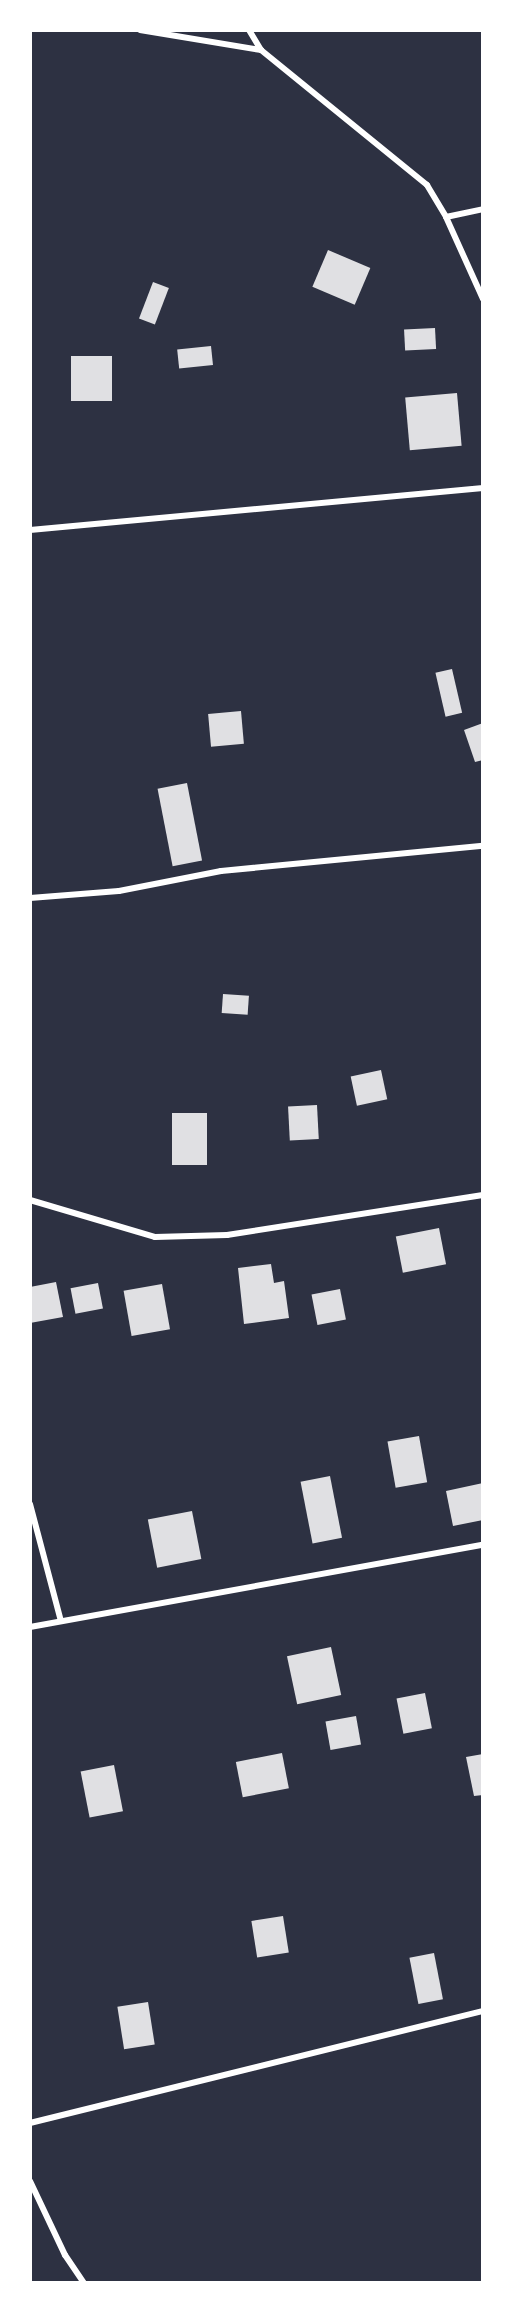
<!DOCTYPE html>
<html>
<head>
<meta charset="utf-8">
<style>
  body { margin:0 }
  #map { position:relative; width:513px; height:2313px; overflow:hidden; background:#2d3142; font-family:Rubik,sans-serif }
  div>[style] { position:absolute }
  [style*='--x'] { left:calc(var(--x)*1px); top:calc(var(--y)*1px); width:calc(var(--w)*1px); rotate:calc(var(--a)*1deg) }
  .building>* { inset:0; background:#e0e0e3; transform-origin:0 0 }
  .minor>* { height:6px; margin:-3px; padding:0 3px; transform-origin:3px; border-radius:3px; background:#fff }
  span { translate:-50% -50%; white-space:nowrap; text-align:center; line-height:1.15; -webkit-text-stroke:4.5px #fff; paint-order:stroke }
  .frame { position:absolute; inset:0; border:32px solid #fff; pointer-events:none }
</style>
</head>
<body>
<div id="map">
  <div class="building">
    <div style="left:328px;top:250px;width:46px;height:40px;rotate:23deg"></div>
    <div style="left:153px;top:282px;width:17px;height:39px;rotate:21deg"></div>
    <div style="left:435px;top:328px;width:21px;height:31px;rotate:87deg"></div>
    <div style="left:211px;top:346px;width:19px;height:34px;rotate:84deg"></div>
    <div style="left:112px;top:356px;width:45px;height:41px;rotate:90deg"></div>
    <div style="left:457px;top:393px;width:53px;height:52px;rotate:85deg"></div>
    <div style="left:452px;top:669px;width:45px;height:17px;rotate:77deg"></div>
    <div style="left:241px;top:711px;width:33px;height:33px;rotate:85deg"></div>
    <div style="clip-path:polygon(483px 723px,483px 760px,475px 762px,464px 730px)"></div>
    <div style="left:187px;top:783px;width:79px;height:30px;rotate:79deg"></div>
    <div style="left:223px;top:994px;width:26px;height:19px;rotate:4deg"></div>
    <div style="left:381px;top:1070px;width:30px;height:31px;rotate:78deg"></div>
    <div style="left:317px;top:1105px;width:34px;height:29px;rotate:87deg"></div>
    <div style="left:172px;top:1113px;width:35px;height:52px"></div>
    <div style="left:439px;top:1228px;width:37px;height:44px;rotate:79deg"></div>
    <div style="clip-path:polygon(271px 1264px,274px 1283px,284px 1281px,289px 1318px,244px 1324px,238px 1268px)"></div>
    <div style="clip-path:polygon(56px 1282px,63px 1317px,30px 1323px,30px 1287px)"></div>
    <div style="left:98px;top:1283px;width:26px;height:28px;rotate:79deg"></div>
    <div style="left:162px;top:1284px;width:46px;height:39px;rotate:80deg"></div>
    <div style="left:340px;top:1289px;width:31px;height:29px;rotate:79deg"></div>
    <div style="left:419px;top:1436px;width:47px;height:32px;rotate:80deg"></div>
    <div style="left:330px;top:1476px;width:63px;height:30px;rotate:79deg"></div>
    <div style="clip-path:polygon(483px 1483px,483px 1520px,453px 1526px,446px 1491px)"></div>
    <div style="left:192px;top:1511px;width:49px;height:45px;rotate:79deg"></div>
    <div style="left:331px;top:1647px;width:49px;height:45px;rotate:78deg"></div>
    <div style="left:425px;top:1693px;width:36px;height:29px;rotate:79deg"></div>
    <div style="left:356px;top:1716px;width:29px;height:31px;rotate:80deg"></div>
    <div style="left:282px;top:1753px;width:36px;height:47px;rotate:79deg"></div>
    <div style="clip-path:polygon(483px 1754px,483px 1795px,474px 1796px,466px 1757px)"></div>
    <div style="left:114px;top:1765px;width:47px;height:34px;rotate:79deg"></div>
    <div style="left:283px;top:1916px;width:37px;height:32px;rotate:81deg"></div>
    <div style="left:434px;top:1953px;width:47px;height:25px;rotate:79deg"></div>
    <div style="left:148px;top:2002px;width:43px;height:31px;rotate:81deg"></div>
  </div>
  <div class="minor">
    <div style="--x:140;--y:30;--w:123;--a:9.4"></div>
    <div style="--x:249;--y:30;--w:23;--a:59"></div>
    <div style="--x:261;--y:50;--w:214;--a:39.1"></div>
    <div style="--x:427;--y:185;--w:37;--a:59"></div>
    <div style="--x:446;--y:217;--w:90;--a:65.7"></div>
    <div style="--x:446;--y:217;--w:38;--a:-12"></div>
    <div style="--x:30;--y:530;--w:455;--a:-5.3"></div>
    <div style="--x:30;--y:898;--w:89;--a:-4.5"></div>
    <div style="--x:119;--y:891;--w:104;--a:-11.1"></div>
    <div style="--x:221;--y:871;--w:263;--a:-5.5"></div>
    <div style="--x:30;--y:1200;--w:130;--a:16.5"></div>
    <div style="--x:155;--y:1237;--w:72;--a:-1.6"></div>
    <div style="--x:227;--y:1235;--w:259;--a:-8.9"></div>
    <div style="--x:30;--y:1504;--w:121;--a:75.2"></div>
    <div style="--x:30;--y:1627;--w:460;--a:-10.3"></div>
    <div style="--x:30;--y:2123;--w:467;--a:-13.9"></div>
    <div style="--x:30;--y:2181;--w:82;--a:64.7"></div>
    <div style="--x:65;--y:2255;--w:34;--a:56"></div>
  </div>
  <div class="frame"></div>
</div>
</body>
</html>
